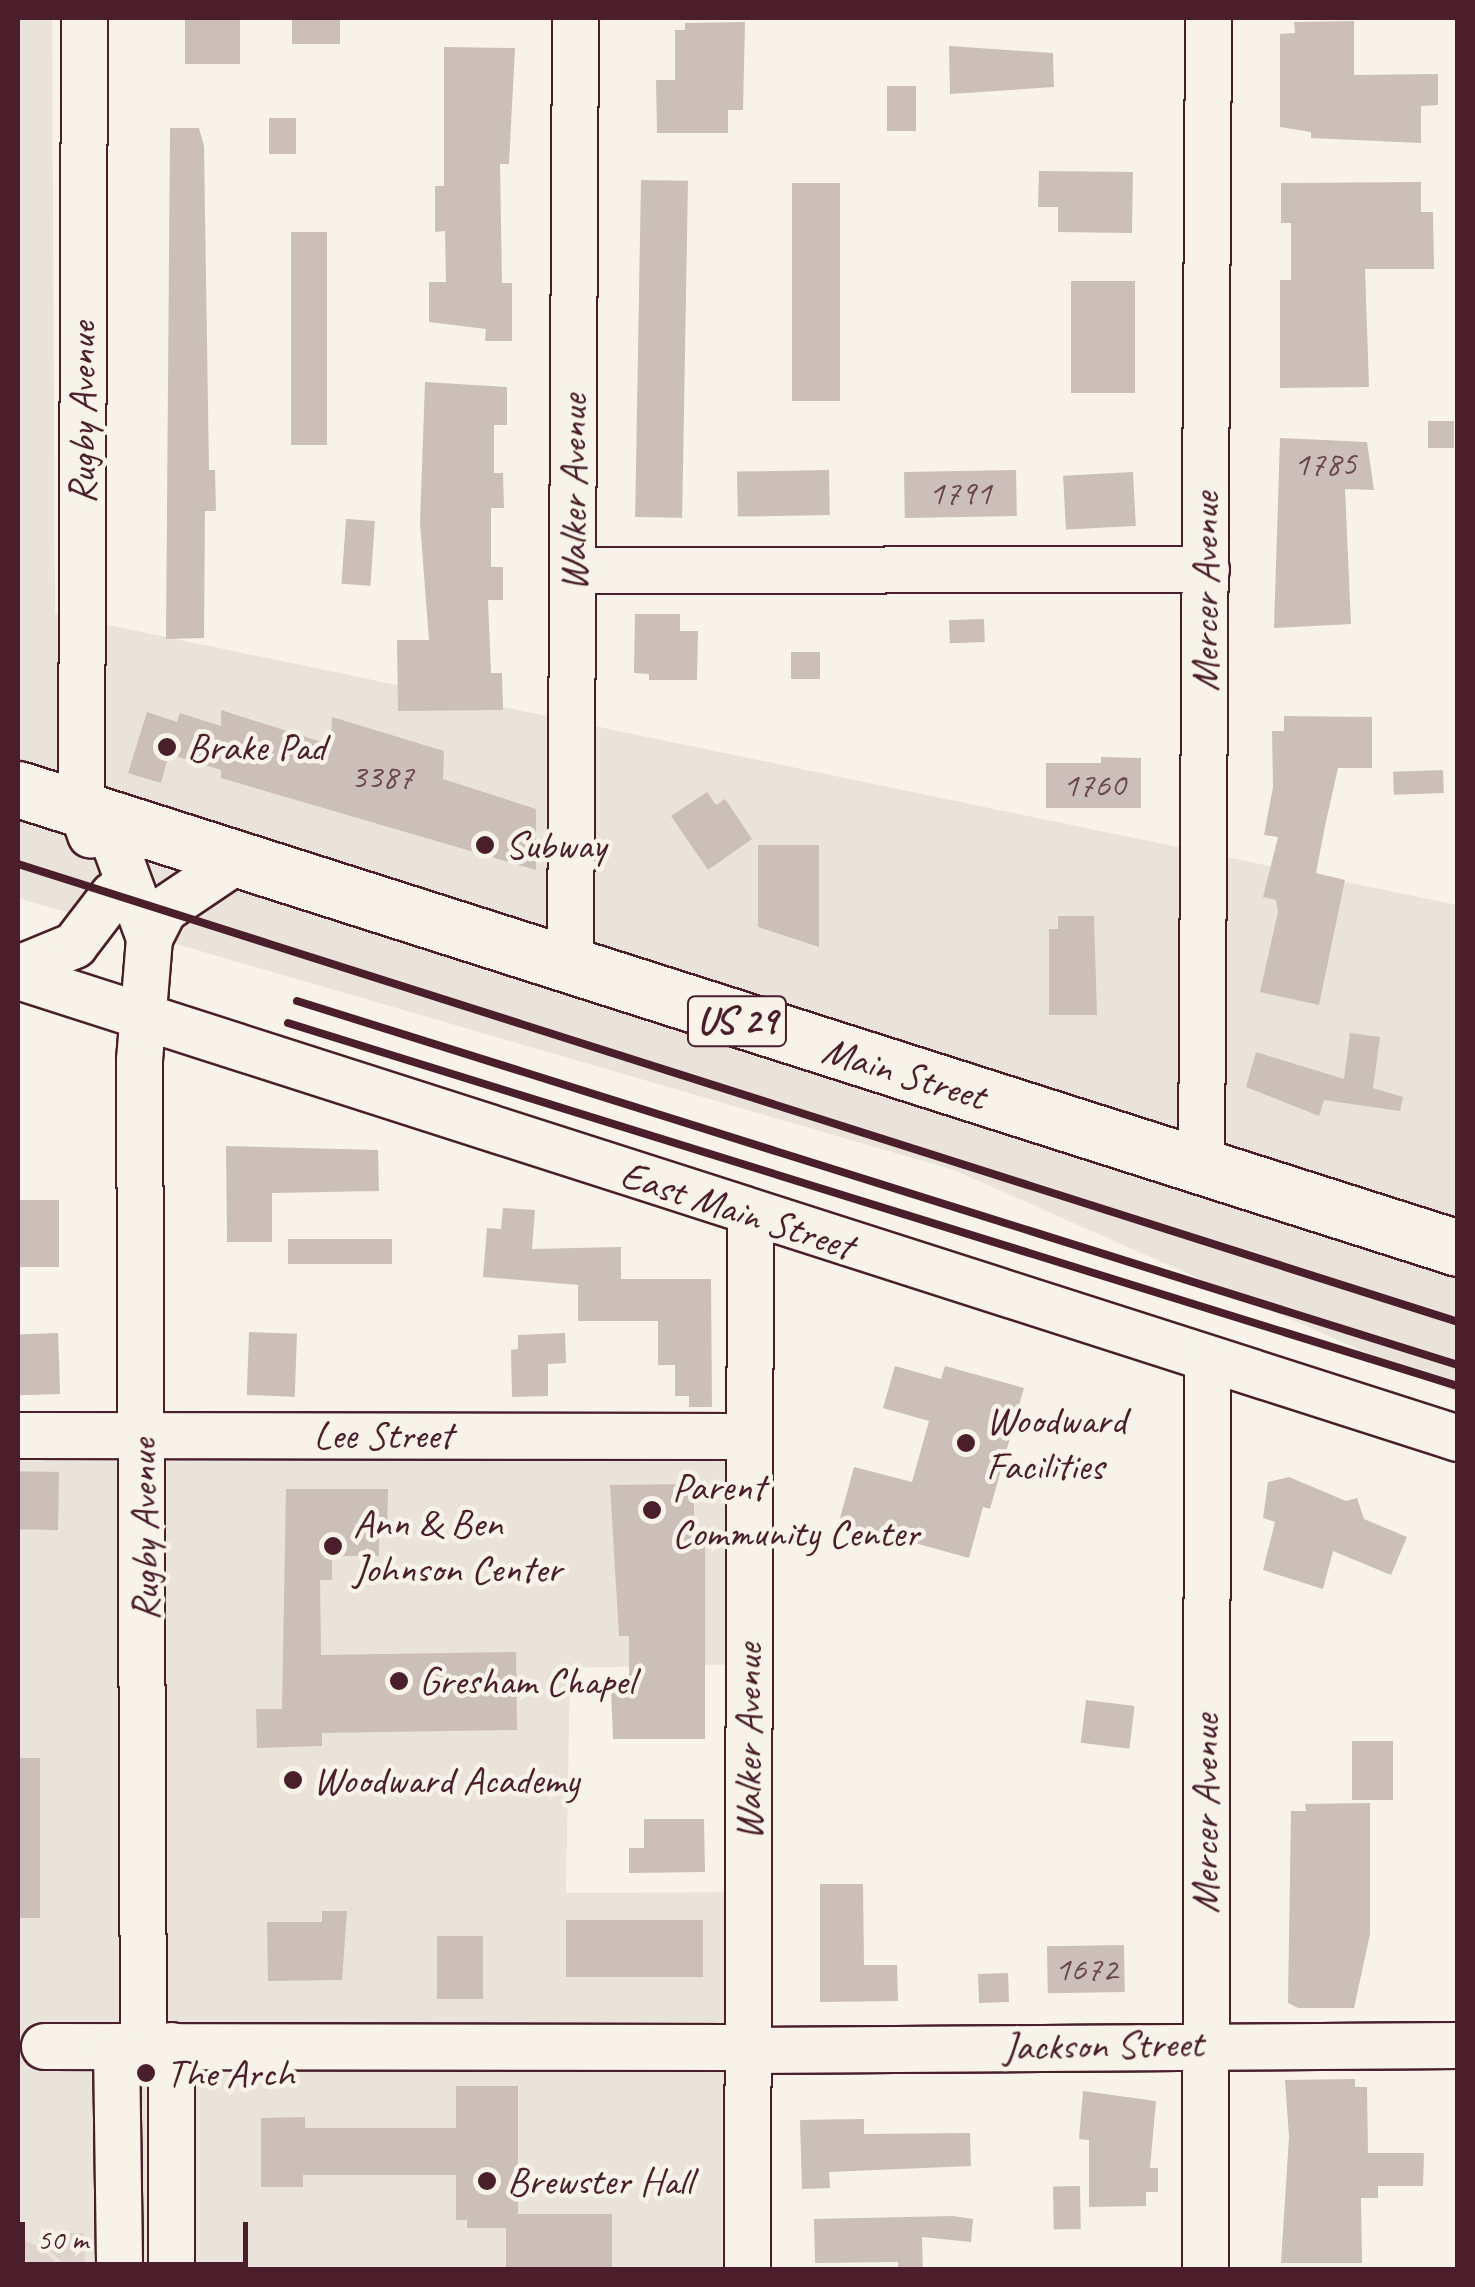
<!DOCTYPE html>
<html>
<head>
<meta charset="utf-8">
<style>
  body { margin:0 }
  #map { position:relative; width:1475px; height:2287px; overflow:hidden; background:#f7f3e8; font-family:Caveat,sans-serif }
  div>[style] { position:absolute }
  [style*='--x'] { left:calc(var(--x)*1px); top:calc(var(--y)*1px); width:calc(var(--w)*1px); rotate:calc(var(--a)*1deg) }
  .built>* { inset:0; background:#eae3da }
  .green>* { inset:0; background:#ded4cc }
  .building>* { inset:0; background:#ccbfb9; transform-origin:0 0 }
  .roads { filter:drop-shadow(2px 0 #4a1f2b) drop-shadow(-2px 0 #4a1f2b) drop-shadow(0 2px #4a1f2b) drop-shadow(0 -2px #4a1f2b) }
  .minor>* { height:45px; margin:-22.5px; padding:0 22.5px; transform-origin:22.5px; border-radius:22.5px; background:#f7f3e8 }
  .major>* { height:55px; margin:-27.5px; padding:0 27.5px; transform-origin:27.5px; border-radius:27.5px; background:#f7f3e8 }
  .rail>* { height:8px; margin:-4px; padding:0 4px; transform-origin:4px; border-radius:4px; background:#4a1f2b }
  .dots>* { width:28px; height:28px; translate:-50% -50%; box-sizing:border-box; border:5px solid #f7f3e8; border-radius:50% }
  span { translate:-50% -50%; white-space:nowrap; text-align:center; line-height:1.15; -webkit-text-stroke:9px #f7f3e8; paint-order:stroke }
  .number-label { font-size:35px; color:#6a474e }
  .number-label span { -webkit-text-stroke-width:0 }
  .shield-label span { padding:2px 8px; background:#f7f3e8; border:2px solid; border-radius:8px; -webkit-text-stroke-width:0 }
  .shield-label { font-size:38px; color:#4a1f2b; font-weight:700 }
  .street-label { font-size:40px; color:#4a1f2b }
  .poi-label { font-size:40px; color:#4a1f2b }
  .left { translate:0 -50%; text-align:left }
  .frame { position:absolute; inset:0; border:20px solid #4a1f2b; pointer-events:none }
  .scale { position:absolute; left:20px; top:2222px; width:228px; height:45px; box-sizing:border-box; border:5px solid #4a1f2b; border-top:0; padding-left:12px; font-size:30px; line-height:35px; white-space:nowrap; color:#4a1f2b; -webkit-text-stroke:8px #f7f3e8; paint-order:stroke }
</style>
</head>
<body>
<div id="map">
  <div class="built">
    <div style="clip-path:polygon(18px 18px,52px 18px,55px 614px,1457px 905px,1457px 1393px,954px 1170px,18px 898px)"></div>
    <div style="clip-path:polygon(18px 1435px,749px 1436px,749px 1664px,570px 1668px,566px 1893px,748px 1892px,747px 2269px,18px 2269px)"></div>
  </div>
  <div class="green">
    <div style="clip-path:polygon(44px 2233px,84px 2233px,85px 2269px,69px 2269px,44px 2245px)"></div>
    <div style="clip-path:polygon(18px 2237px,42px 2249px,63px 2269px,38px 2269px,18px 2254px,23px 2245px,18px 2251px)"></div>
  </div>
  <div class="building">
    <div style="left:185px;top:18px;width:55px;height:46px"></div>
    <div style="left:292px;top:18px;width:48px;height:26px"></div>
    <div style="clip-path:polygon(1354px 21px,1354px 75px,1438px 74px,1438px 105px,1421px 106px,1421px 143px,1311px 138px,1311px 132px,1280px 127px,1280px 34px,1295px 33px,1294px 22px)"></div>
    <div style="clip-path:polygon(745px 22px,743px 110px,728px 110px,728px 133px,657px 133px,656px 80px,675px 80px,675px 30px,685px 30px,685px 23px)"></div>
    <div style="clip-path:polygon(949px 46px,1053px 53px,1054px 87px,950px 94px)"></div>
    <div style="clip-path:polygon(444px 47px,515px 48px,509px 164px,500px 164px,502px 283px,512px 283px,512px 341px,485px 341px,486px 329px,429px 322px,429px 282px,446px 282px,445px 231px,435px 232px,435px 186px,444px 186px)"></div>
    <div style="left:887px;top:86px;width:29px;height:45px"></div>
    <div style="left:269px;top:118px;width:27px;height:36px"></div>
    <div style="clip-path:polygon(170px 128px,199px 128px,204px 146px,209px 470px,215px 470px,216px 511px,205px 511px,204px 638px,166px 639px)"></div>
    <div style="clip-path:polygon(1039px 171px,1133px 172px,1132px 233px,1058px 232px,1058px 207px,1038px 207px)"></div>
    <div style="left:641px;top:180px;width:47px;height:337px;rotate:1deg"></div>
    <div style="clip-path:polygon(1421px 182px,1421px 212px,1433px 212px,1434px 269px,1365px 269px,1369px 387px,1280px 388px,1280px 280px,1291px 280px,1291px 223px,1281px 223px,1281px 183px)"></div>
    <div style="left:792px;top:183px;width:48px;height:218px"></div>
    <div style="left:291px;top:232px;width:36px;height:213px"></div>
    <div style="left:1071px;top:281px;width:64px;height:112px"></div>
    <div style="clip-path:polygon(425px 382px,507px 387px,507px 425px,494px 425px,494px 473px,503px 473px,504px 508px,491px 508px,491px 567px,503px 567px,503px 600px,488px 600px,491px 673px,502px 673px,503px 710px,398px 711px,397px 640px,429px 640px,420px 523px)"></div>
    <div style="left:1454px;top:421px;width:27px;height:26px;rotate:90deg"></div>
    <div style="clip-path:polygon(1280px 438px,1367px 442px,1374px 490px,1345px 489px,1351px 624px,1274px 628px)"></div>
    <div style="left:829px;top:470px;width:45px;height:92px;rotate:89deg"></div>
    <div style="left:1016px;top:470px;width:46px;height:112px;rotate:89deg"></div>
    <div style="left:1133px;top:472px;width:54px;height:70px;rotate:87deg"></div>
    <div style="left:346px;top:519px;width:29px;height:65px;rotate:4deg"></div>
    <div style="clip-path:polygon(635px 614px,680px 614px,680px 631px,698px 631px,697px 680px,649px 680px,649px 674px,634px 673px)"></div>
    <div style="left:984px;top:619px;width:23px;height:35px;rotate:88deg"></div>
    <div style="left:791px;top:652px;width:29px;height:27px"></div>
    <div style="clip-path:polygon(221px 710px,331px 745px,332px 717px,444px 751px,443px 779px,536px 809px,536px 870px,221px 778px,221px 770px,169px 754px,161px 783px,128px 773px,147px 712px,177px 722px,180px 713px,221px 726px)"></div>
    <div style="clip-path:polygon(1284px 716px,1372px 717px,1372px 768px,1338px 768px,1325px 826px,1316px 873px,1345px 880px,1319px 1005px,1260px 992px,1278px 912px,1276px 900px,1263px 897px,1278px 837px,1264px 835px,1273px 787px,1272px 731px,1284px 731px)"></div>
    <div style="clip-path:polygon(1101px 757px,1141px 758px,1141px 808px,1046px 808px,1046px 763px,1101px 763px)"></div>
    <div style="left:1443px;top:770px;width:23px;height:50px;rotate:88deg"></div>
    <div style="clip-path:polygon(707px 792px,716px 805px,725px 799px,752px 839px,708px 870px,671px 816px)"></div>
    <div style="clip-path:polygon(758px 845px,819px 845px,819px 947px,758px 927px)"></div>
    <div style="clip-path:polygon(1058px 916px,1094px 916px,1097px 1015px,1049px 1015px,1049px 929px,1058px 929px)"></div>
    <div style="clip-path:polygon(1350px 1033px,1380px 1037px,1373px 1088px,1403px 1097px,1400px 1111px,1324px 1100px,1319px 1116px,1246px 1087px,1256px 1052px,1344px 1079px)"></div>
    <div style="clip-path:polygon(226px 1146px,378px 1150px,379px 1191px,272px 1193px,272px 1242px,227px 1242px)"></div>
    <div style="left:18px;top:1200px;width:41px;height:67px"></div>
    <div style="clip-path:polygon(503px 1208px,535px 1210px,532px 1249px,621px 1247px,621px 1279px,711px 1279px,712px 1407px,689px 1407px,689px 1396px,675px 1396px,675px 1365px,658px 1365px,658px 1321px,578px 1321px,578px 1285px,483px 1277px,487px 1228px,501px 1229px)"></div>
    <div style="left:288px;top:1239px;width:104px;height:25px"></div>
    <div style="left:249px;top:1332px;width:48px;height:63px;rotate:2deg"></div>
    <div style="left:58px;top:1333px;width:61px;height:40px;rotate:88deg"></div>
    <div style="clip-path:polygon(565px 1333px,566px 1363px,548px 1364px,548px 1396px,512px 1397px,511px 1350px,518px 1349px,518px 1335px)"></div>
    <div style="clip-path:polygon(895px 1366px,941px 1379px,945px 1366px,1024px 1388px,990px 1509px,983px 1507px,969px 1558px,839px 1522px,854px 1467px,912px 1482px,929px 1421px,883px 1408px)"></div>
    <div style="left:59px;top:1472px;width:58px;height:41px;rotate:91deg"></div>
    <div style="clip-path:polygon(1289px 1477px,1346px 1501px,1357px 1498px,1364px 1519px,1407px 1537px,1391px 1575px,1333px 1551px,1323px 1589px,1263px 1570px,1275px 1522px,1263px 1518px,1268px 1482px)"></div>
    <div style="clip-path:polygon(694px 1484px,694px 1546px,705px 1546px,705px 1739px,613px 1739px,611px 1689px,629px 1689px,629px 1636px,619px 1636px,610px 1485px)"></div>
    <div style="clip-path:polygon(286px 1489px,388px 1489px,387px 1535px,379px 1535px,379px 1556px,332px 1556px,332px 1580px,320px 1580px,321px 1655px,516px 1652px,517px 1730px,322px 1733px,322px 1746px,257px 1748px,256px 1709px,282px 1709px)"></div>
    <div style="left:1086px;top:1700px;width:49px;height:43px;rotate:7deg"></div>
    <div style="left:1352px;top:1741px;width:41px;height:59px"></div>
    <div style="left:18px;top:1758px;width:22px;height:160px"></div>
    <div style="clip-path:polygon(1370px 1803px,1370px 1934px,1354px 2008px,1298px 2008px,1288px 2003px,1291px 1811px,1306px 1811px,1305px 1804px)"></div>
    <div style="clip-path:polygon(644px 1819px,704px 1819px,705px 1872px,629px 1873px,629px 1848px,644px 1848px)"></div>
    <div style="clip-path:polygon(820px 1884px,863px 1884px,864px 1965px,897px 1965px,898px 2001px,820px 2002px)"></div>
    <div style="clip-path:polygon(322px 1911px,347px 1911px,342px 1980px,268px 1981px,267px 1922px,322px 1922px)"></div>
    <div style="left:566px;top:1920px;width:137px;height:57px"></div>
    <div style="left:437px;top:1936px;width:46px;height:63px"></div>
    <div style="left:1124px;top:1945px;width:47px;height:77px;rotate:89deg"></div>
    <div style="left:1008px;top:1973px;width:29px;height:30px;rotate:88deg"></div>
    <div style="clip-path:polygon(1355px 2079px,1355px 2087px,1367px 2087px,1368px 2153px,1424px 2153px,1423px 2186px,1378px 2186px,1378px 2198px,1361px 2198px,1362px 2263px,1281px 2263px,1289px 2137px,1285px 2080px)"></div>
    <div style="clip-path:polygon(456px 2086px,518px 2086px,518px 2214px,612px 2214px,612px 2270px,506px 2270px,506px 2228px,467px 2228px,467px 2220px,456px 2220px,456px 2175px,303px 2175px,303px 2187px,261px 2187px,261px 2118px,305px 2117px,305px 2128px,456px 2128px)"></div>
    <div style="clip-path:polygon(1083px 2091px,1156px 2101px,1150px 2168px,1158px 2168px,1158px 2192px,1146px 2192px,1146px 2206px,1089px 2207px,1089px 2140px,1079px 2139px)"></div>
    <div style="clip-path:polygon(864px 2119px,864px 2134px,970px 2133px,971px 2166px,829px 2172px,830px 2188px,802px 2189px,800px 2120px)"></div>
    <div style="left:1080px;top:2186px;width:43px;height:27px;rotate:89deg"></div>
    <div style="clip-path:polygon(814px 2219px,953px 2216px,973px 2219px,971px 2242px,922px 2237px,923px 2270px,898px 2270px,898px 2262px,815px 2263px)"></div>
  </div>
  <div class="roads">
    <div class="minor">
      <div style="--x:84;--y:18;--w:790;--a:90.22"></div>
      <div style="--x:81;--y:808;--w:28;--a:71"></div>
      <div style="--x:573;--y:570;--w:633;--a:-0.09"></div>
      <div style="--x:81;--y:808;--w:45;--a:45"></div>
      <div style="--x:113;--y:840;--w:104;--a:69.8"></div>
      <div style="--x:149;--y:938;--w:122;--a:94.7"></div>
      <div style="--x:139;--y:1060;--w:985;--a:89.77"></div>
      <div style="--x:149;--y:938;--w:33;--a:-63"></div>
      <div style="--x:164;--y:909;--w:89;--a:-34"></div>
      <div style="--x:18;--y:968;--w:61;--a:-22.3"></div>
      <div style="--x:74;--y:945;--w:64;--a:-52.6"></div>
      <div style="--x:570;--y:968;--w:950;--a:-89.7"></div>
      <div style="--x:18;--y:976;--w:1512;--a:17.79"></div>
      <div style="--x:1201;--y:1167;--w:1149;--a:-89.65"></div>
      <div style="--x:18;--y:1435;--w:731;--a:0.08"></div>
      <div style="--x:171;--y:2045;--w:225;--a:90"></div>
      <div style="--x:44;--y:2046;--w:692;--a:0.08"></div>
      <div style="--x:116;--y:2046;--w:224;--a:89.2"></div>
      <div style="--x:748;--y:2050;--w:710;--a:-0.4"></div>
      <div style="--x:747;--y:2270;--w:1055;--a:-89.84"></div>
      <div style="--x:1205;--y:2270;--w:911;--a:-89.87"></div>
    </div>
    <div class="major">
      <div style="--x:18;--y:789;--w:1511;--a:17.68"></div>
    </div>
  </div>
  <div class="rail">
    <div style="--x:18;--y:864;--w:1511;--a:17.64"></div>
    <div style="--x:297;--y:1001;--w:1217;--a:17.41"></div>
    <div style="--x:288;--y:1023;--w:1225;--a:17.24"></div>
  </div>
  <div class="dots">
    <div style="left:167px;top:747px;background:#4a1f2b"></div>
    <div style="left:485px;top:845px;background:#4a1f2b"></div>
    <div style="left:966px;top:1443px;background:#4a1f2b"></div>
    <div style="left:652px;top:1510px;background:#4a1f2b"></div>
    <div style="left:333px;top:1546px;background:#4a1f2b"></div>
    <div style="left:399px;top:1681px;background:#4a1f2b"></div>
    <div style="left:293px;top:1780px;background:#4a1f2b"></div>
    <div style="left:146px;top:2073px;background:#4a1f2b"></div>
    <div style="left:487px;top:2181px;background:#4a1f2b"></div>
  </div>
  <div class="number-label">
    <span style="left:1325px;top:464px">1785</span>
    <span style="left:960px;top:493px">1791</span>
    <span style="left:382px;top:777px">3387</span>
    <span style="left:1094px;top:785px">1760</span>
    <span style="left:1086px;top:1969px">1672</span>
  </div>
  <div class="shield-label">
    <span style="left:737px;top:1021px">US 29</span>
  </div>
  <div class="street-label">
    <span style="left:82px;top:413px;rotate:-90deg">Rugby Avenue</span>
    <span style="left:573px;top:493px;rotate:-90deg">Walker Avenue</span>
    <span style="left:1205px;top:592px;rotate:-90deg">Mercer Avenue</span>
    <span style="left:904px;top:1073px;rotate:17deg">Main Street</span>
    <span style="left:737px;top:1210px;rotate:18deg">East Main Street</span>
    <span style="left:383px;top:1435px">Lee Street</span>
    <span style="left:144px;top:1530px;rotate:-91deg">Rugby Avenue</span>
    <span style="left:748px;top:1742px;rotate:-90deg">Walker Avenue</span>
    <span style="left:1205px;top:1814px;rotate:-90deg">Mercer Avenue</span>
    <span style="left:1103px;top:2045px;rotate:-1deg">Jackson Street</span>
  </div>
  <div class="poi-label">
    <span class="left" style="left:187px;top:747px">Brake Pad</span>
    <span class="left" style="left:505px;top:845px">Subway</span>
    <span class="left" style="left:986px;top:1443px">Woodward<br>Facilities</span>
    <span class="left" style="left:672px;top:1510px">Parent<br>Community Center</span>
    <span class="left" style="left:353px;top:1546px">Ann &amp; Ben<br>Johnson Center</span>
    <span class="left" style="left:419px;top:1681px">Gresham Chapel</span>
    <span class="left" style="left:313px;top:1780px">Woodward Academy</span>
    <span class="left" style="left:166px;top:2073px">The Arch</span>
    <span class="left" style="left:507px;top:2181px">Brewster Hall</span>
  </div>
  <div class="frame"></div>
  <div class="scale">50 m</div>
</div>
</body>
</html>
